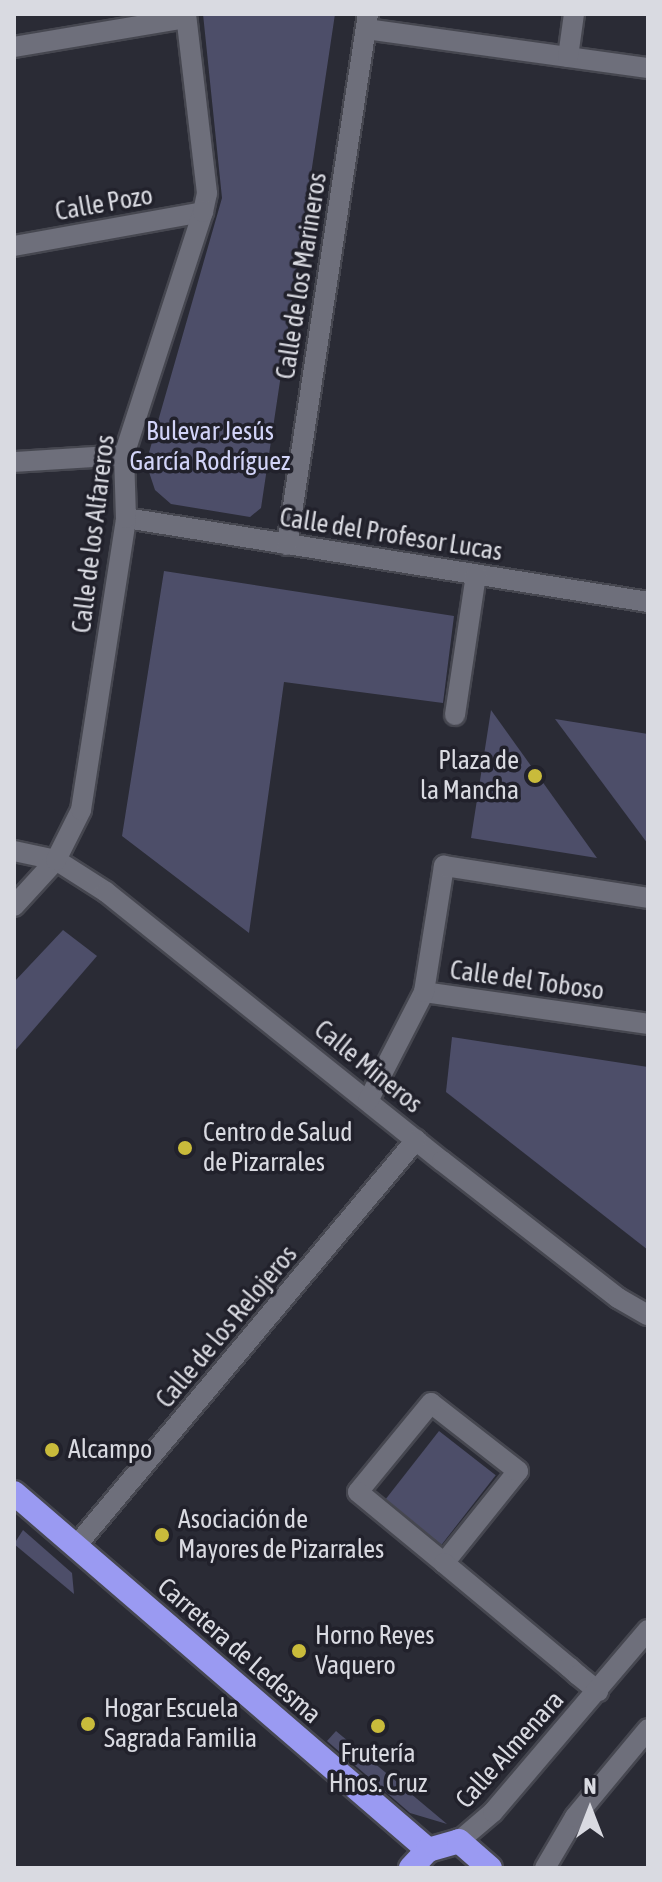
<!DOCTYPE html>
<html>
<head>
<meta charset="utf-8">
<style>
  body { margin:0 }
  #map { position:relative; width:662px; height:1882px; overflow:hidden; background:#2a2b35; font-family:"Asap Condensed",sans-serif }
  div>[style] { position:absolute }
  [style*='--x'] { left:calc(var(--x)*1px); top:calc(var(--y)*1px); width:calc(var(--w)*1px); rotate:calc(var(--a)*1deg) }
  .green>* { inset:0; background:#4d4e69; transform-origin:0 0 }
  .roads { filter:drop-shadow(2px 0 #464750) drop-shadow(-2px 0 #464750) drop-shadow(0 2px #464750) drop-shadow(0 -2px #464750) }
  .street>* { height:20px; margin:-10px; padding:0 10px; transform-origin:10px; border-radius:10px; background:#6e6f7b }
  .highway>* { height:24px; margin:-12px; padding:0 12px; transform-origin:12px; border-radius:12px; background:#9a9af2 }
  .dots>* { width:22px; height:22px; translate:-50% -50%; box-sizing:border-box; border:4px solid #21212b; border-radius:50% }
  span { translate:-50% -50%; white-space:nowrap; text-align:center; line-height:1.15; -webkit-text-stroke:7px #21212b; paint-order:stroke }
  .street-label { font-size:26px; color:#d9dae1 }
  .park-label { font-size:26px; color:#d2d4f8 }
  .poi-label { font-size:26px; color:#d9dae1 }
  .right { translate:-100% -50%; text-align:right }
  .left { translate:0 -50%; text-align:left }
  .frame { position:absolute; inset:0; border:16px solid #d9dae1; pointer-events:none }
  .north { position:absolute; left:550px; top:1770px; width:80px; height:80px; -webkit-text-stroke:6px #21212b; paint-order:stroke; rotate:0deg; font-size:22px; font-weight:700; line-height:32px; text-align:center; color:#d9dae1 }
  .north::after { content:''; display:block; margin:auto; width:28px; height:36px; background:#d9dae1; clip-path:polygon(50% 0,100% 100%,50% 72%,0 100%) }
</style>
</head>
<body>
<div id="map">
  <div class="green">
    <div style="clip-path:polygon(203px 14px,335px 14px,261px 508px,250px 517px,171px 504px,155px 490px,146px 463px,222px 198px)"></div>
    <div style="clip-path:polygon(164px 571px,454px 616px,443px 703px,284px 682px,249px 933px,122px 836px)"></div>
    <div style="clip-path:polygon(491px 710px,597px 858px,471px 838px)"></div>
    <div style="clip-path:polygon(555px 719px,648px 734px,648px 844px)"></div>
    <div style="clip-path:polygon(63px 930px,97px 956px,14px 1052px,14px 982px)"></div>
    <div style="clip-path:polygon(452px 1037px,648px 1067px,648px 1250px,446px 1092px)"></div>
    <div style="left:439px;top:1431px;width:72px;height:88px;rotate:38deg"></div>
    <div style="clip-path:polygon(23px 1530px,72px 1573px,74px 1594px,14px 1544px)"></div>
    <div style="clip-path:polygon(336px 1731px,447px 1824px,410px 1813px,327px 1741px)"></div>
  </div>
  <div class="roads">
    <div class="street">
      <div style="--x:366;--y:29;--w:285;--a:7.9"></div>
      <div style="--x:14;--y:47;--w:174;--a:-9.6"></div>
      <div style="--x:568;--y:57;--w:43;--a:-82.1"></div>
      <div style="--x:14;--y:246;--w:192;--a:-10.2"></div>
      <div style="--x:14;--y:462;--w:110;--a:-3.6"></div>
      <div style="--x:126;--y:518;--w:529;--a:9.14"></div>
      <div style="--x:287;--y:545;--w:537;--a:-81.33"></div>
      <div style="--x:455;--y:715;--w:142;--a:-81.5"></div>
      <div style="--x:14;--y:851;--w:43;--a:12.1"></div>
      <div style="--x:56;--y:860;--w:59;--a:32.6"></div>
      <div style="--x:106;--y:892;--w:430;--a:38.7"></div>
      <div style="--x:442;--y:1161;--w:223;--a:37.9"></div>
      <div style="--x:618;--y:1298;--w:34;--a:30"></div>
      <div style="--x:14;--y:906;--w:62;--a:-47.6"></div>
      <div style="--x:56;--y:860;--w:56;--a:-63.4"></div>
      <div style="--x:81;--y:810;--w:295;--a:-81.2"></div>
      <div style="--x:126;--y:518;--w:63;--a:-91.8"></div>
      <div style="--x:124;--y:455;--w:256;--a:-72"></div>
      <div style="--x:203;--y:212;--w:19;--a:-78"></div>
      <div style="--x:207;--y:193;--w:180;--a:-96.7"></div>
      <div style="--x:424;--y:992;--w:226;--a:8.1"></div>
      <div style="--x:368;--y:1101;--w:123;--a:-62.8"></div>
      <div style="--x:424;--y:992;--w:128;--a:-81"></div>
      <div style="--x:444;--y:866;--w:206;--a:8.9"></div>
      <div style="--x:76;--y:1546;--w:530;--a:-50.06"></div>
      <div style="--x:444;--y:1563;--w:118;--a:-51.2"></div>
      <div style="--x:518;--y:1471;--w:110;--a:-142"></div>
      <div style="--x:431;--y:1403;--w:115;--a:129.4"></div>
      <div style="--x:358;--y:1492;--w:112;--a:39.5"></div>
      <div style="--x:444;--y:1563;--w:163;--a:39.8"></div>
      <div style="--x:569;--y:1667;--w:12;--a:42"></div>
      <div style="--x:578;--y:1675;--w:26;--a:39"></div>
      <div style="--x:459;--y:1841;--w:45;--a:-40.5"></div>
      <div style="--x:493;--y:1812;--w:239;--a:-49.6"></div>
      <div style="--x:545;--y:1868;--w:59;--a:-59.5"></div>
      <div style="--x:575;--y:1817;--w:114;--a:-50.3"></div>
    </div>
    <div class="highway">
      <div style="--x:14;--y:1493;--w:547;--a:40.77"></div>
      <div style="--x:411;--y:1868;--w:25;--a:-47"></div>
      <div style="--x:428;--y:1850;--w:32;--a:-16"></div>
      <div style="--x:459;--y:1841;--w:41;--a:41.1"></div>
    </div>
  </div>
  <div class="dots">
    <div style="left:535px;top:776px;background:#c9bb3b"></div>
    <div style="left:185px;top:1148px;background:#c9bb3b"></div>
    <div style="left:52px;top:1450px;background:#c9bb3b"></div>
    <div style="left:162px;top:1535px;background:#c9bb3b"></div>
    <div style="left:299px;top:1651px;background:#c9bb3b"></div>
    <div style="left:88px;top:1724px;background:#c9bb3b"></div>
    <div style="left:378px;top:1726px;background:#c9bb3b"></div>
  </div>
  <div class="street-label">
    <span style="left:104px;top:204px;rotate:-10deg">Calle Pozo</span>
    <span style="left:302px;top:276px;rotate:-81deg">Calle de los Marineros</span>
    <span style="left:94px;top:534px;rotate:-83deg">Calle de los Alfareros</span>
    <span style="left:391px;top:535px;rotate:9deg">Calle del Profesor Lucas</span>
    <span style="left:527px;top:981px;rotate:8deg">Calle del Toboso</span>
    <span style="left:368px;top:1067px;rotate:39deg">Calle Mineros</span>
    <span style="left:227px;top:1327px;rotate:-50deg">Calle de los Relojeros</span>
    <span style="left:239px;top:1651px;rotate:41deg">Carretera de Ledesma</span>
    <span style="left:510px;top:1750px;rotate:-48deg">Calle Almenara</span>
  </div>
  <div class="park-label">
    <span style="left:210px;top:447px">Bulevar Jesús<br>García Rodríguez</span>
  </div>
  <div class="poi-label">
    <span class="right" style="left:519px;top:776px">Plaza de<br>la Mancha</span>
    <span class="left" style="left:203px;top:1148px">Centro de Salud<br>de Pizarrales</span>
    <span class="left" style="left:68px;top:1450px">Alcampo</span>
    <span class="left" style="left:178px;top:1535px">Asociación de<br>Mayores de Pizarrales</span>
    <span class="left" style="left:315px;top:1651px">Horno Reyes<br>Vaquero</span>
    <span class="left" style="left:104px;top:1724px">Hogar Escuela<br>Sagrada Familia</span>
    <span style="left:378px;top:1769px">Frutería<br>Hnos. Cruz</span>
  </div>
  <div class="frame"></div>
  <div class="north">N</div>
</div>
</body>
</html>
